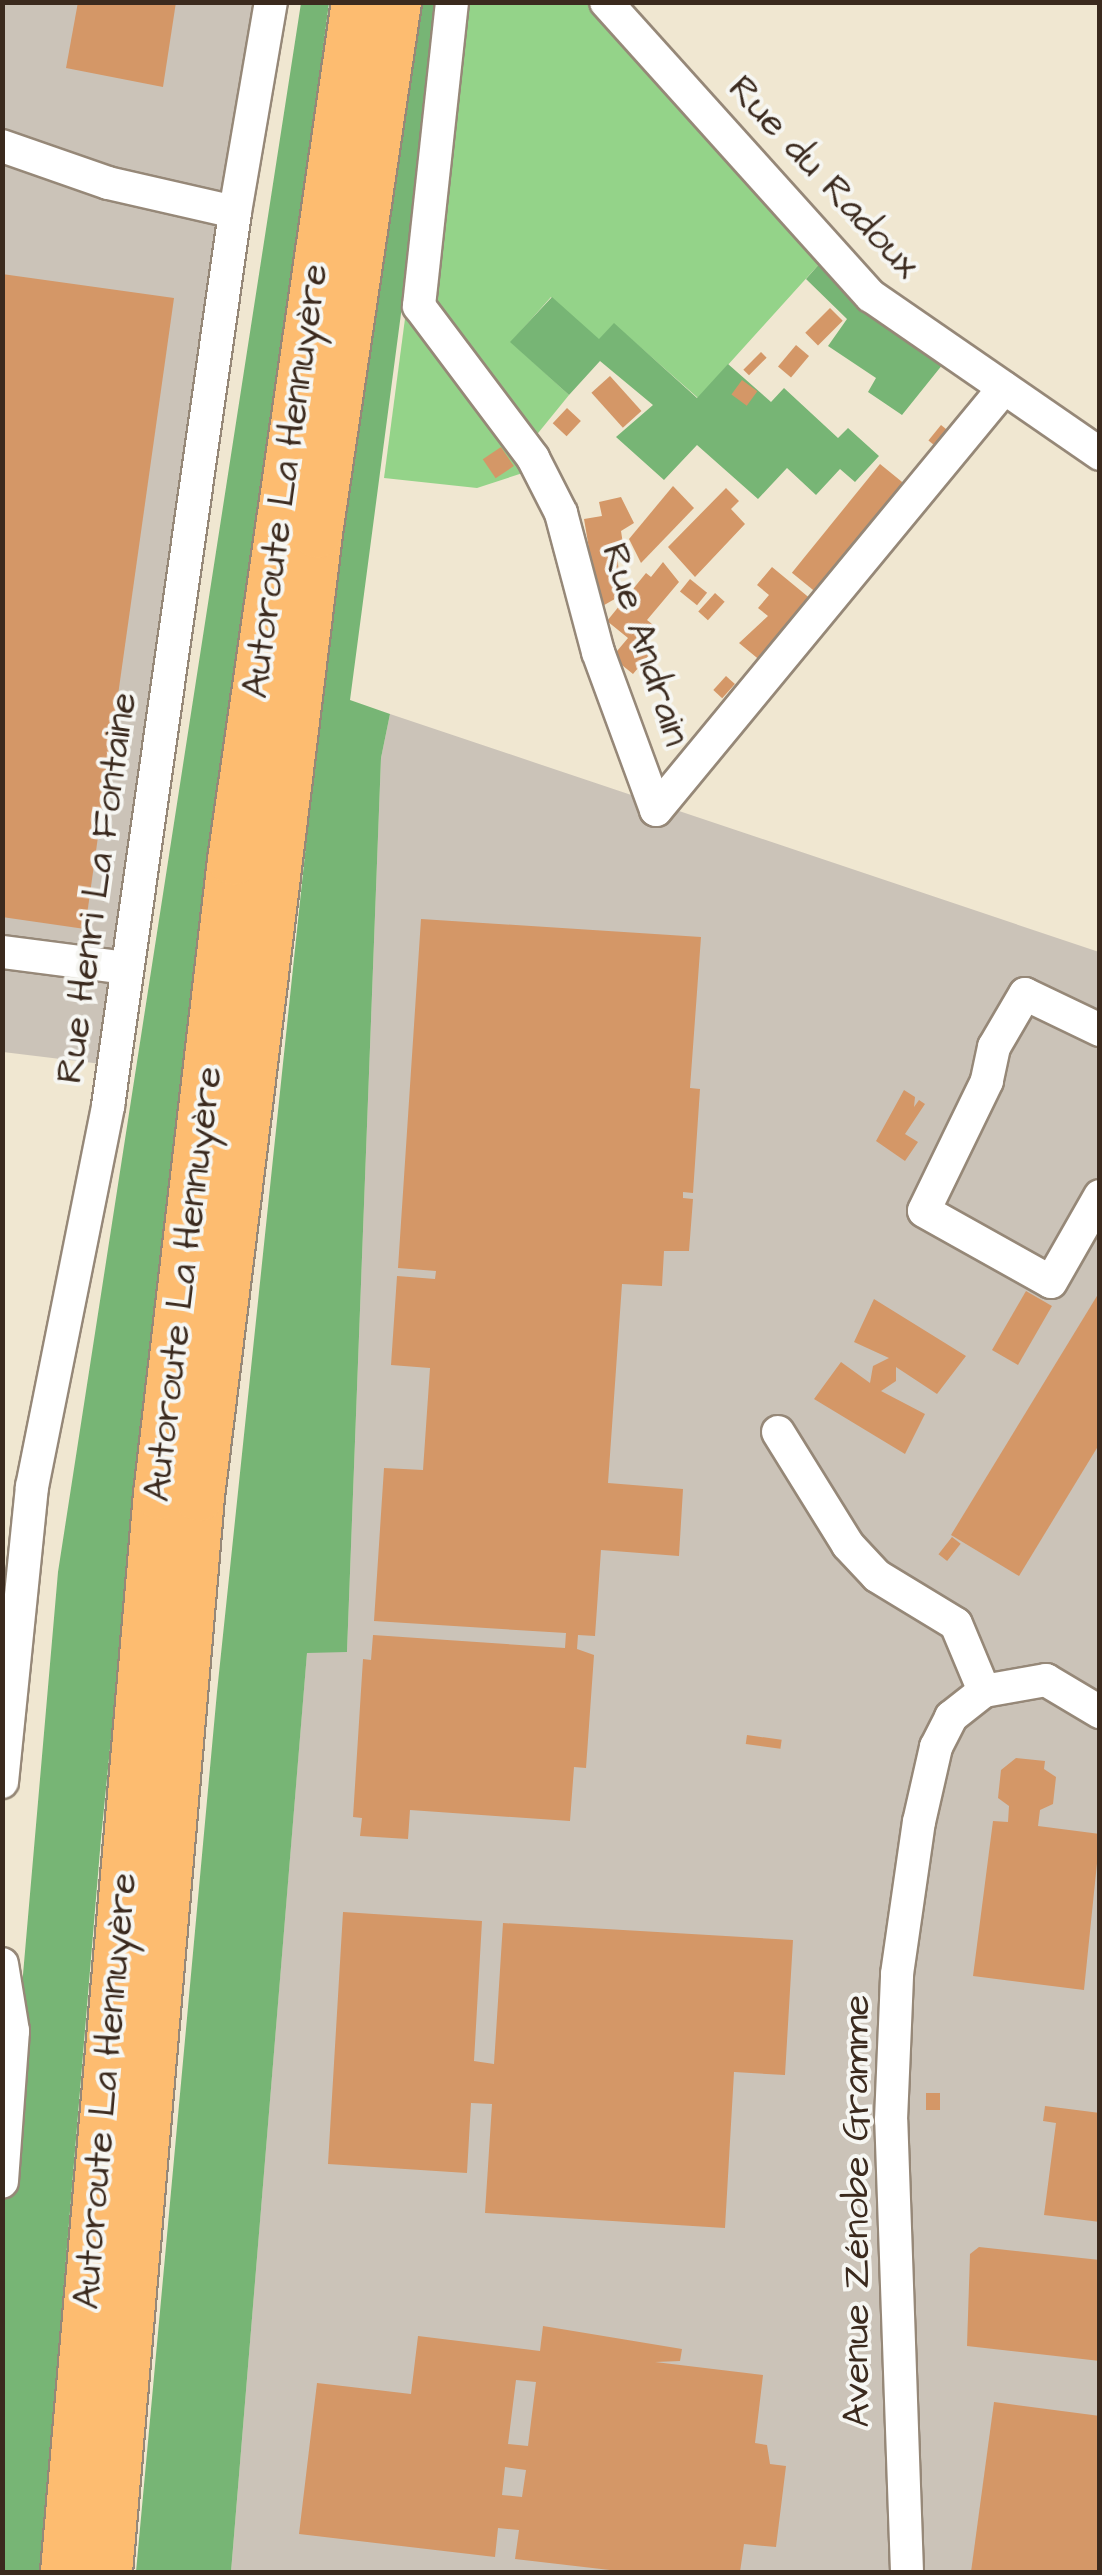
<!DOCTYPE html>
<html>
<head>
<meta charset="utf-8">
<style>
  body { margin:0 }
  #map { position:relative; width:1102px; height:2575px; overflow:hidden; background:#f0e7d1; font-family:"Architects Daughter",sans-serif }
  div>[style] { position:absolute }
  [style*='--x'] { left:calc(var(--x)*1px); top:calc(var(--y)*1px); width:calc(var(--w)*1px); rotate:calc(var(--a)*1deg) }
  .industrial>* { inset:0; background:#cbc3b8 }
  .green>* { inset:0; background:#94d389 }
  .forest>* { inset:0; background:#77b575 }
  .building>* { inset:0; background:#d49767; transform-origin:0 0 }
  .roads { filter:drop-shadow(2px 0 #968878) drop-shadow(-2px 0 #968878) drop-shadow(0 2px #968878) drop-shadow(0 -2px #968878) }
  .minor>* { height:32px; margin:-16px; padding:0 16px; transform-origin:16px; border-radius:16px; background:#fff }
  .highway>* { height:50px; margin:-25px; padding:0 25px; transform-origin:25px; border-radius:25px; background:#fdbc70 }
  span { translate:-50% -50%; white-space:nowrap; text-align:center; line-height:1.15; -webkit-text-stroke:8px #f6f6f2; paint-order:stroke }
  .street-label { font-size:38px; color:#3b2a1e }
  .frame { position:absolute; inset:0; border:5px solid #3b2a1e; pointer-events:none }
</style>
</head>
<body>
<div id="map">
  <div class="industrial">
    <div style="clip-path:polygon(3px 3px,263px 3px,118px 1066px,3px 1052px)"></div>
    <div style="clip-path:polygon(390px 714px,1099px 952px,1099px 2572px,231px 2572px,307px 1652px,347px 1652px,381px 758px)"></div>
  </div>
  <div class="green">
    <div style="clip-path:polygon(462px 3px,594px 3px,821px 262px,698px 398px,614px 324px,599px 340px,551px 297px,511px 342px,569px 395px,530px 443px,430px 308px)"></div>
    <div style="clip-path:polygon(406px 311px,532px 470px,477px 488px,384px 478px)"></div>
  </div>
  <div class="forest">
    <div style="clip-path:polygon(301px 3px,329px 3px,144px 1410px,101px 1838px,40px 2572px,3px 2572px,2px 2216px,58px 1572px)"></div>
    <div style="clip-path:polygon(422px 3px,442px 3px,350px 700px,390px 714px,381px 758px,347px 1652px,307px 1653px,231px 2572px,136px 2572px,217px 1692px,343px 492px)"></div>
    <div style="clip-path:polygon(821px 262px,943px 364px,902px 415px,868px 392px,876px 378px,828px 346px,847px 319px,806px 279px)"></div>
    <div style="clip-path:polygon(552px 297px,599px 339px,614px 323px,697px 398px,728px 364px,771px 402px,784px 388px,838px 438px,848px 428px,879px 456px,855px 482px,840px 469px,816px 495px,787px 468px,758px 499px,697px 445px,664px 480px,616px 437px,653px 405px,600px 361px,569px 395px,510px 342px)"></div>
  </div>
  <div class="building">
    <div style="clip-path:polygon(78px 2px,176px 2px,163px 87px,66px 68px)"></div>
    <div style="clip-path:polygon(2px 274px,174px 298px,85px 929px,2px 917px)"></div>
    <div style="left:830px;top:308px;width:18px;height:35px;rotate:45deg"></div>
    <div style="left:796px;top:345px;width:17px;height:28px;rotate:40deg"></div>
    <div style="left:761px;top:352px;width:8px;height:25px;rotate:45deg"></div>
    <div style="left:610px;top:376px;width:47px;height:25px;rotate:48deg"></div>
    <div style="left:742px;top:380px;width:19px;height:18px;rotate:36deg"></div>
    <div style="left:567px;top:408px;width:19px;height:21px;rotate:43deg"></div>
    <div style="left:941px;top:425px;width:14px;height:20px;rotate:39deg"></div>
    <div style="left:501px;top:447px;width:23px;height:22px;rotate:56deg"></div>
    <div style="left:880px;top:464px;width:40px;height:140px;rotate:39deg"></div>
    <div style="clip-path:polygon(673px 486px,694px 508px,641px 563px,629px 539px)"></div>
    <div style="clip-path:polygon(726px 488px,739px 501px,731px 509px,745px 524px,695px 577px,668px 547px)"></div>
    <div style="clip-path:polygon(621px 497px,634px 523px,621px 531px,623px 544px,617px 545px,620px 596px,599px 608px,584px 519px,602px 516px,599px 502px)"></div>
    <div style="clip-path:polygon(663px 562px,679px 582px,647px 620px,657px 628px,642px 648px,650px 654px,633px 674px,612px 657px,628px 638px,607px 621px,646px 573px,651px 577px)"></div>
    <div style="clip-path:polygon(772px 567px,812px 600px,762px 662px,739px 643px,768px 616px,758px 608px,769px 595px,757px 585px)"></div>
    <div style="left:690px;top:579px;width:22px;height:16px;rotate:39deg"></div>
    <div style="left:715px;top:593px;width:13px;height:25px;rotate:42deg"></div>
    <div style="left:726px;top:676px;width:12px;height:19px;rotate:42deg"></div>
    <div style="clip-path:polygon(421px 919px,701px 937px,690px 1088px,700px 1089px,693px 1193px,683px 1192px,683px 1198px,693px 1199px,689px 1251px,664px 1251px,662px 1286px,622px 1284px,608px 1483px,683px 1489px,679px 1556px,601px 1550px,595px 1636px,578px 1635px,577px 1649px,594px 1655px,586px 1768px,574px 1767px,570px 1821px,410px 1810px,408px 1839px,360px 1836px,362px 1818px,353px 1817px,363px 1659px,371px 1660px,373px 1635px,565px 1648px,566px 1633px,374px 1621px,384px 1468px,423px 1470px,430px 1368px,391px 1365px,397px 1276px,435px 1279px,436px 1271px,398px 1268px)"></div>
    <div style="clip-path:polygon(904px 1090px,915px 1097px,914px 1107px,919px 1100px,925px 1104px,905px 1134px,918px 1142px,905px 1161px,876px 1141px)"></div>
    <div style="left:1026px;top:1291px;width:30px;height:68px;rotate:30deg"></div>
    <div style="clip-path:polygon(1100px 1291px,1100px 1443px,1019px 1576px,951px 1535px)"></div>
    <div style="clip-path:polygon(874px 1299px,966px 1356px,937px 1394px,896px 1367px,896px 1381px,881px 1391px,925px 1414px,905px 1454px,814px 1399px,841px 1362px,870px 1383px,873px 1366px,889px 1358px,854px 1342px)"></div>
    <div style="left:952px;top:1537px;width:11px;height:22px;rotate:38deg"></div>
    <div style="left:747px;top:1735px;width:35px;height:9px;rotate:8deg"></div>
    <div style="clip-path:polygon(1016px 1758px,1045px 1761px,1044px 1769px,1056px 1777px,1053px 1804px,1040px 1810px,1038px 1826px,1100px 1834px,1084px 1990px,973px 1976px,993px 1821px,1008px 1822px,1009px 1806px,998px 1798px,1001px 1770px)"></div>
    <div style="clip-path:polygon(343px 1912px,482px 1921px,474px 2061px,494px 2064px,503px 1923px,793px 1940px,785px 2075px,734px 2072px,725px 2228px,485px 2213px,492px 2104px,471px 2103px,467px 2173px,328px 2164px)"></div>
    <div style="left:940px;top:2093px;width:17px;height:14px;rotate:90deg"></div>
    <div style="clip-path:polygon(1045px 2106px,1100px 2113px,1100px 2222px,1044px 2215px,1056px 2123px,1043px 2121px)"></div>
    <div style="clip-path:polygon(979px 2247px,1100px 2260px,1100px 2361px,967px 2346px,970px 2254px)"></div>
    <div style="clip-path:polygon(evenodd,543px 2326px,682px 2349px,680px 2361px,655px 2362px,763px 2375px,755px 2443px,767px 2445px,770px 2464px,786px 2466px,776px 2547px,744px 2544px,740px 2572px,627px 2572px,515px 2559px,519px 2530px,498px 2528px,495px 2557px,299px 2534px,317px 2383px,411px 2394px,418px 2336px,540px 2351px,543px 2326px,516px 2380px,536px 2382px,528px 2446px,508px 2444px,516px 2380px,543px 2326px,505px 2467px,526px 2470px,522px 2497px,502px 2495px,505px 2467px)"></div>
    <div style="clip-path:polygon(994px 2402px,1100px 2416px,1100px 2572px,971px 2572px)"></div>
  </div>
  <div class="roads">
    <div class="minor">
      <div style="--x:452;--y:2;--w:306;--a:96.2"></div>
      <div style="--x:419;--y:306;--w:190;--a:53.1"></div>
      <div style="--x:533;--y:458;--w:62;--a:63"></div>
      <div style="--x:561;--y:513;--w:144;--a:75.1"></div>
      <div style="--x:598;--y:652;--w:168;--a:69.8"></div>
      <div style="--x:656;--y:810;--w:547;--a:-50.49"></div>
      <div style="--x:606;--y:2;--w:396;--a:48"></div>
      <div style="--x:871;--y:296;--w:278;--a:34.6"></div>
      <div style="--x:2;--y:146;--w:112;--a:19.2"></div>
      <div style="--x:108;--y:183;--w:130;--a:12.9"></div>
      <div style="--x:2;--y:952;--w:126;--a:7.3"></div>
      <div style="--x:1100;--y:1030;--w:83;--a:-154.4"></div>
      <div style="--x:1025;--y:994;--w:61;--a:120.3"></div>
      <div style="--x:994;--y:1047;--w:35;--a:102"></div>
      <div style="--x:987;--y:1081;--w:144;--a:115.9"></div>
      <div style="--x:924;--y:1211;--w:145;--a:29.2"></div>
      <div style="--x:1051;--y:1282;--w:99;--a:-60.3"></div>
      <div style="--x:778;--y:1432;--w:133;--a:58.2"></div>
      <div style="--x:848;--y:1545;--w:42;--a:46.9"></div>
      <div style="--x:877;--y:1576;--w:92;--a:31.3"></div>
      <div style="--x:956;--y:1624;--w:73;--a:67.3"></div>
      <div style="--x:2;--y:1782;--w:297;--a:-84.2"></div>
      <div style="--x:32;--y:1487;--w:389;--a:-78.7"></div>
      <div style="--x:108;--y:1106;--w:903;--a:-81.91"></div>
      <div style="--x:235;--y:212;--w:213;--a:-80.3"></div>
      <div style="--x:2;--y:1964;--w:68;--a:80.7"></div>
      <div style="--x:13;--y:2031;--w:151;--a:94.2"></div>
      <div style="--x:907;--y:2572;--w:452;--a:-92"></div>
      <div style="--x:891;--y:2120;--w:146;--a:-87.6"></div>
      <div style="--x:897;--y:1974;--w:154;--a:-81.8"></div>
      <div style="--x:919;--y:1822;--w:77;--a:-77.2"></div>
      <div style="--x:936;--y:1747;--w:34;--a:-63"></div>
      <div style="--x:951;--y:1717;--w:42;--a:-38.2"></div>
      <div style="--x:984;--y:1691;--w:63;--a:-10.1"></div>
      <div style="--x:1046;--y:1680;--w:63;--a:30.7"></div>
    </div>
    <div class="highway">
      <div style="--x:66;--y:2572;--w:1082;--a:-85.07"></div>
      <div style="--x:159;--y:1494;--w:638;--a:-83.34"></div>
      <div style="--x:233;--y:860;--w:867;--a:-81.78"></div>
      <div style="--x:107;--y:2572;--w:1080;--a:-85.11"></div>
      <div style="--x:199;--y:1496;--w:970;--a:-83.01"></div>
      <div style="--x:317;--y:533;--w:537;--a:-81.54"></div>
    </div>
  </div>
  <div class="street-label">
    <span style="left:823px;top:178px;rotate:47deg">Rue du Radoux</span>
    <span style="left:286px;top:481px;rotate:-82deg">Autoroute La Hennuyère</span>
    <span style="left:644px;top:645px;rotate:72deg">Rue Andrain</span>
    <span style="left:98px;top:888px;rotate:-82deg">Rue Henri La Fontaine</span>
    <span style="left:184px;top:1284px;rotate:-83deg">Autoroute La Hennuyère</span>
    <span style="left:106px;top:2091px;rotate:-85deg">Autoroute La Hennuyère</span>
    <span style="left:858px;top:2211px;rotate:-90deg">Avenue Zénobe Gramme</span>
  </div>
  <div class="frame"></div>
</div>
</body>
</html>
